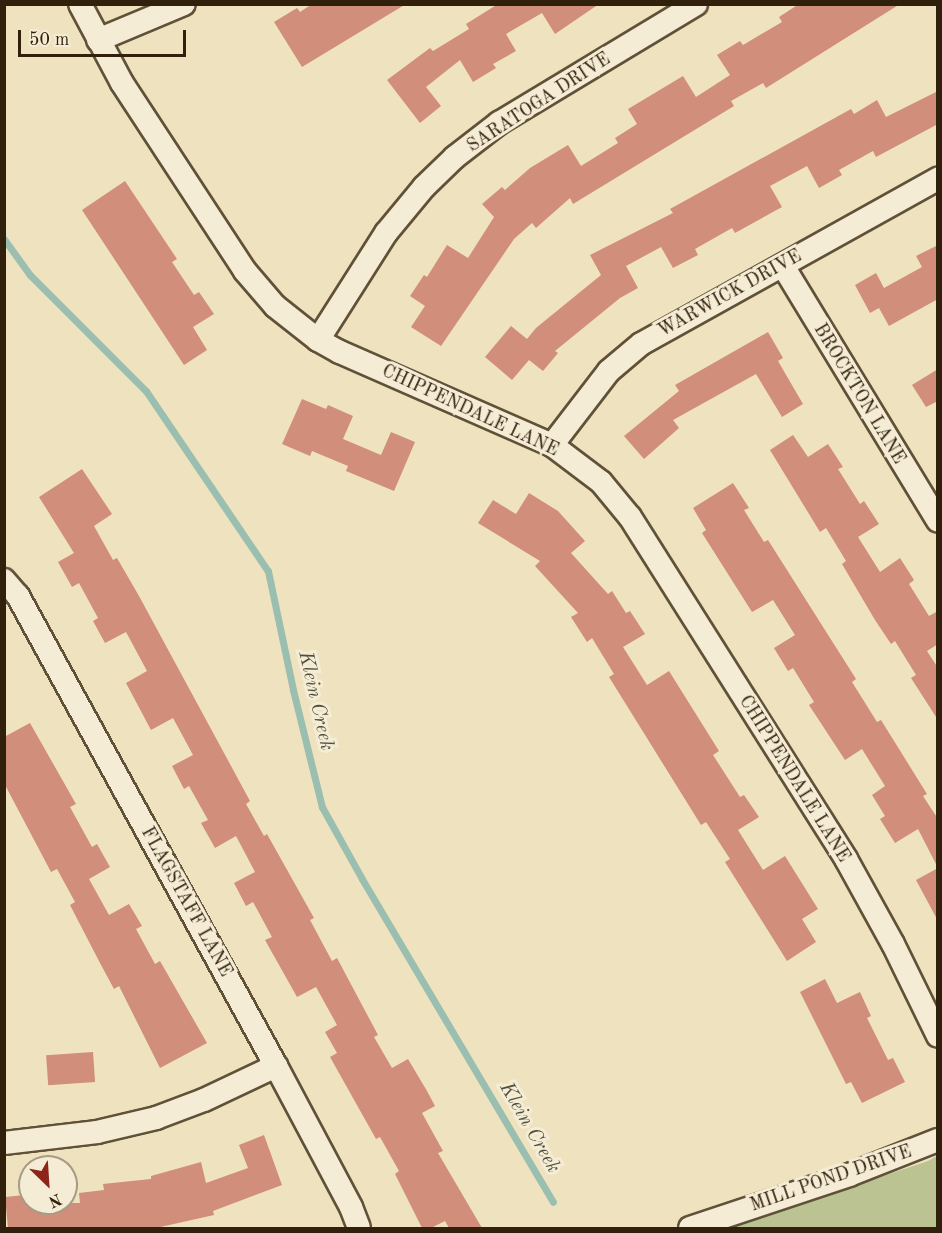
<!DOCTYPE html>
<html>
<head>
<meta charset="utf-8">
<style>
  body { margin:0 }
  #map { position:relative; width:942px; height:1233px; overflow:hidden; background:#efe2be; font-family:"Old Standard TT",serif }
  div>[style] { position:absolute }
  [style*='--x'] { left:calc(var(--x)*1px); top:calc(var(--y)*1px); width:calc(var(--w)*1px); rotate:calc(var(--a)*1deg) }
  .green>* { inset:0; background:#bac391 }
  .stream>* { height:7px; margin:-3.5px; padding:0 3.5px; transform-origin:3.5px; border-radius:3.5px; background:#9abeb0 }
  .building>* { inset:0; background:#d18e7a; transform-origin:0 0 }
  .roads { filter:drop-shadow(2px 0 #605138) drop-shadow(-2px 0 #605138) drop-shadow(0 2px #605138) drop-shadow(0 -2px #605138) }
  .minor>* { height:22px; margin:-11px; padding:0 11px; transform-origin:11px; border-radius:11px; background:#f5ecd5 }
  span { translate:-50% -50%; white-space:nowrap; text-align:center; line-height:1.15; -webkit-text-stroke:6px #f5ecd5; paint-order:stroke }
  .street-label { font-size:18px; color:#31210c }
  .water-label { font-size:20px; color:#50503d; font-style:italic }
  .frame { position:absolute; inset:0; border:6px solid #31210c; pointer-events:none }
  .north { position:absolute; left:18px; top:1155px; width:60px; height:60px; box-sizing:border-box; background:#f5ecd5; border:2px solid #a79b85; border-radius:50%; rotate:155deg; font-size:16px; font-weight:700; line-height:24px; text-align:center; color:#31210c }
  .north::after { content:''; display:block; margin:auto; width:21px; height:27px; background:#8f2418; clip-path:polygon(50% 0,100% 100%,50% 72%,0 100%) }
  .scale { position:absolute; left:18px; top:30px; width:168px; height:27px; box-sizing:border-box; border:3px solid #31210c; border-top:0; padding-left:8px; font-size:18px; line-height:21px; white-space:nowrap; color:#31210c; -webkit-text-stroke:4px #f5ecd5; paint-order:stroke }
</style>
</head>
<body>
<div id="map">
  <div class="green">
    <div style="clip-path:polygon(937px 1156px,937px 1228px,728px 1228px,928px 1161px)"></div>
  </div>
  <div class="stream">
    <div style="--x:4;--y:239;--w:44;--a:54.2"></div>
    <div style="--x:30;--y:275;--w:164;--a:45"></div>
    <div style="--x:146;--y:391;--w:217;--a:55.9"></div>
    <div style="--x:268;--y:571;--w:122;--a:78.1"></div>
    <div style="--x:293;--y:690;--w:121;--a:76.1"></div>
    <div style="--x:322;--y:807;--w:82;--a:60.9"></div>
    <div style="--x:362;--y:879;--w:375;--a:59.4"></div>
  </div>
  <div class="building">
    <div style="clip-path:polygon(312px 4px,406px 4px,302px 67px,274px 22px,297px 8px,300px 12px)"></div>
    <div style="clip-path:polygon(498px 4px,599px 4px,555px 34px,542px 13px,506px 34px,516px 51px,493px 64px,496px 68px,473px 82px,460px 60px,426px 87px,441px 106px,420px 123px,387px 80px,430px 48px,433px 51px,469px 29px,466px 24px)"></div>
    <div style="clip-path:polygon(799px 4px,900px 4px,766px 88px,763px 83px,731px 101px,734px 106px,573px 204px,570px 198px,536px 228px,532px 223px,514px 239px,441px 346px,411px 327px,425px 306px,410px 296px,424px 275px,427px 277px,447px 245px,468px 258px,494px 217px,482px 204px,502px 187px,505px 190px,530px 168px,568px 145px,581px 166px,618px 143px,615px 138px,637px 124px,628px 109px,683px 76px,696px 97px,730px 75px,717px 55px,740px 41px,743px 45px,782px 22px,779px 17px)"></div>
    <div style="clip-path:polygon(938px 91px,938px 124px,876px 157px,873px 151px,839px 170px,842px 175px,819px 188px,807px 166px,770px 186px,782px 207px,735px 233px,732px 228px,695px 249px,698px 255px,673px 268px,661px 247px,626px 266px,638px 288px,620px 298px,555px 351px,558px 353px,543px 371px,529px 360px,512px 380px,485px 357px,511px 326px,527px 339px,536px 328px,601px 275px,590px 255px,673px 213px,670px 209px,851px 109px,854px 114px,877px 100px,886px 117px)"></div>
    <div style="clip-path:polygon(125px 181px,177px 259px,172px 262px,194px 295px,199px 292px,214px 314px,193px 327px,207px 350px,184px 365px,82px 210px)"></div>
    <div style="clip-path:polygon(938px 245px,938px 299px,889px 326px,879px 308px,870px 313px,855px 285px,876px 273px,884px 288px,922px 267px,916px 256px)"></div>
    <div style="clip-path:polygon(768px 332px,783px 358px,778px 361px,803px 404px,782px 417px,756px 374px,673px 420px,679px 428px,644px 459px,624px 436px,679px 391px,675px 385px)"></div>
    <div style="clip-path:polygon(938px 369px,938px 401px,926px 407px,912px 385px)"></div>
    <div style="clip-path:polygon(302px 399px,326px 409px,328px 405px,353px 416px,343px 439px,381px 455px,391px 432px,415px 442px,394px 491px,346px 471px,348px 466px,312px 451px,310px 456px,282px 444px)"></div>
    <div style="clip-path:polygon(793px 435px,808px 457px,828px 444px,843px 467px,838px 469px,860px 504px,864px 501px,879px 524px,858px 537px,880px 572px,900px 558px,914px 580px,909px 584px,929px 616px,938px 611px,938px 644px,927px 651px,938px 668px,938px 720px,911px 678px,916px 675px,895px 641px,891px 644px,875px 620px,842px 564px,846px 561px,826px 528px,820px 532px,770px 450px)"></div>
    <div style="clip-path:polygon(82px 469px,112px 514px,94px 526px,113px 560px,117px 558px,139px 596px,250px 801px,246px 804px,264px 836px,267px 834px,314px 918px,310px 920px,332px 961px,337px 958px,378px 1035px,374px 1037px,392px 1068px,408px 1059px,427px 1091px,435px 1106px,422px 1113px,443px 1151px,438px 1153px,482px 1228px,449px 1228px,445px 1221px,431px 1228px,422px 1228px,395px 1174px,399px 1171px,380px 1137px,376px 1139px,330px 1057px,337px 1053px,325px 1032px,337px 1025px,316px 987px,297px 997px,265px 940px,272px 937px,253px 902px,246px 906px,234px 883px,255px 872px,236px 836px,215px 848px,201px 823px,208px 820px,189px 786px,184px 789px,172px 766px,193px 755px,173px 718px,151px 730px,126px 683px,147px 671px,126px 632px,105px 643px,93px 621px,98px 618px,79px 583px,72px 587px,58px 562px,74px 553px,39px 497px)"></div>
    <div style="clip-path:polygon(733px 483px,749px 508px,744px 510px,764px 542px,768px 540px,856px 679px,852px 682px,877px 722px,881px 720px,927px 794px,923px 796px,938px 819px,938px 868px,918px 829px,895px 843px,880px 819px,885px 816px,872px 795px,885px 786px,862px 749px,845px 760px,809px 705px,814px 702px,793px 668px,788px 671px,774px 648px,795px 635px,773px 600px,752px 612px,702px 533px,706px 530px,693px 508px)"></div>
    <div style="clip-path:polygon(529px 493px,558px 511px,585px 541px,571px 553px,608px 594px,612px 591px,626px 613px,630px 611px,645px 634px,623px 647px,647px 685px,669px 671px,719px 751px,713px 755px,740px 797px,744px 795px,759px 817px,738px 830px,763px 870px,785px 856px,818px 909px,802px 919px,816px 942px,787px 961px,725px 862px,730px 859px,706px 822px,701px 825px,609px 677px,614px 674px,592px 638px,587px 642px,571px 617px,578px 613px,535px 566px,540px 561px,478px 523px,493px 500px,516px 514px)"></div>
    <div style="clip-path:polygon(30px 723px,76px 804px,70px 807px,92px 847px,97px 844px,110px 867px,89px 879px,109px 915px,129px 904px,142px 926px,136px 929px,155px 964px,160px 961px,207px 1043px,160px 1068px,119px 986px,114px 989px,100px 963px,70px 905px,75px 902px,57px 869px,51px 872px,4px 783px,4px 737px)"></div>
    <div style="clip-path:polygon(938px 868px,938px 921px,916px 880px)"></div>
    <div style="clip-path:polygon(825px 979px,837px 1003px,860px 992px,871px 1016px,867px 1018px,888px 1060px,893px 1058px,905px 1082px,862px 1103px,851px 1082px,846px 1084px,800px 992px)"></div>
    <div style="left:93px;top:1052px;width:30px;height:47px;rotate:86deg"></div>
    <div style="clip-path:polygon(264px 1135px,282px 1185px,213px 1211px,214px 1215px,156px 1228px,8px 1228px,5px 1197px,25px 1195px,26px 1203px,80px 1203px,79px 1193px,104px 1190px,103px 1184px,151px 1179px,151px 1176px,201px 1162px,206px 1183px,248px 1168px,239px 1145px)"></div>
  </div>
  <div class="roads">
    <div class="minor">
      <div style="--x:80;--y:4;--w:89;--a:62"></div>
      <div style="--x:122;--y:83;--w:225;--a:56.8"></div>
      <div style="--x:245;--y:271;--w:46;--a:49.4"></div>
      <div style="--x:275;--y:306;--w:55;--a:38.3"></div>
      <div style="--x:318;--y:340;--w:25;--a:29"></div>
      <div style="--x:340;--y:352;--w:232;--a:23.7"></div>
      <div style="--x:552;--y:445;--w:61;--a:37.1"></div>
      <div style="--x:601;--y:482;--w:45;--a:50.4"></div>
      <div style="--x:630;--y:517;--w:404;--a:57.7"></div>
      <div style="--x:846;--y:859;--w:97;--a:61.1"></div>
      <div style="--x:893;--y:944;--w:102;--a:63.9"></div>
      <div style="--x:98;--y:40;--w:93;--a:-22.7"></div>
      <div style="--x:783;--y:266;--w:298;--a:58.7"></div>
      <div style="--x:318;--y:340;--w:127;--a:-57.6"></div>
      <div style="--x:386;--y:233;--w:60;--a:-50.4"></div>
      <div style="--x:424;--y:187;--w:43;--a:-44.1"></div>
      <div style="--x:455;--y:157;--w:56;--a:-37.7"></div>
      <div style="--x:499;--y:123;--w:230;--a:-31.1"></div>
      <div style="--x:552;--y:445;--w:93;--a:-52.4"></div>
      <div style="--x:609;--y:371;--w:42;--a:-40.2"></div>
      <div style="--x:641;--y:344;--w:340;--a:-29.1"></div>
      <div style="--x:4;--y:580;--w:21;--a:49"></div>
      <div style="--x:18;--y:596;--w:536;--a:61.24"></div>
      <div style="--x:276;--y:1066;--w:160;--a:62"></div>
      <div style="--x:351;--y:1207;--w:22;--a:69"></div>
      <div style="--x:4;--y:1143;--w:94;--a:-6.7"></div>
      <div style="--x:97;--y:1132;--w:61;--a:-13.3"></div>
      <div style="--x:156;--y:1118;--w:51;--a:-20.6"></div>
      <div style="--x:204;--y:1100;--w:80;--a:-25.3"></div>
      <div style="--x:690;--y:1228;--w:168;--a:-18.4"></div>
      <div style="--x:849;--y:1175;--w:96;--a:-21.5"></div>
    </div>
  </div>
  <div class="street-label">
    <span style="left:539px;top:103px;rotate:-33deg">SARATOGA DRIVE</span>
    <span style="left:730px;top:294px;rotate:-29deg">WARWICK DRIVE</span>
    <span style="left:859px;top:394px;rotate:59deg">BROCKTON LANE</span>
    <span style="left:470px;top:411px;rotate:25deg">CHIPPENDALE LANE</span>
    <span style="left:794px;top:779px;rotate:58deg">CHIPPENDALE LANE</span>
    <span style="left:186px;top:902px;rotate:61deg">FLAGSTAFF LANE</span>
    <span style="left:831px;top:1179px;rotate:-19deg">MILL POND DRIVE</span>
  </div>
  <div class="water-label">
    <span style="left:315px;top:701px;rotate:77deg">Klein Creek</span>
    <span style="left:529px;top:1128px;rotate:60deg">Klein Creek</span>
  </div>
  <div class="frame"></div>
  <div class="north">N</div>
  <div class="scale">50 m</div>
</div>
</body>
</html>
